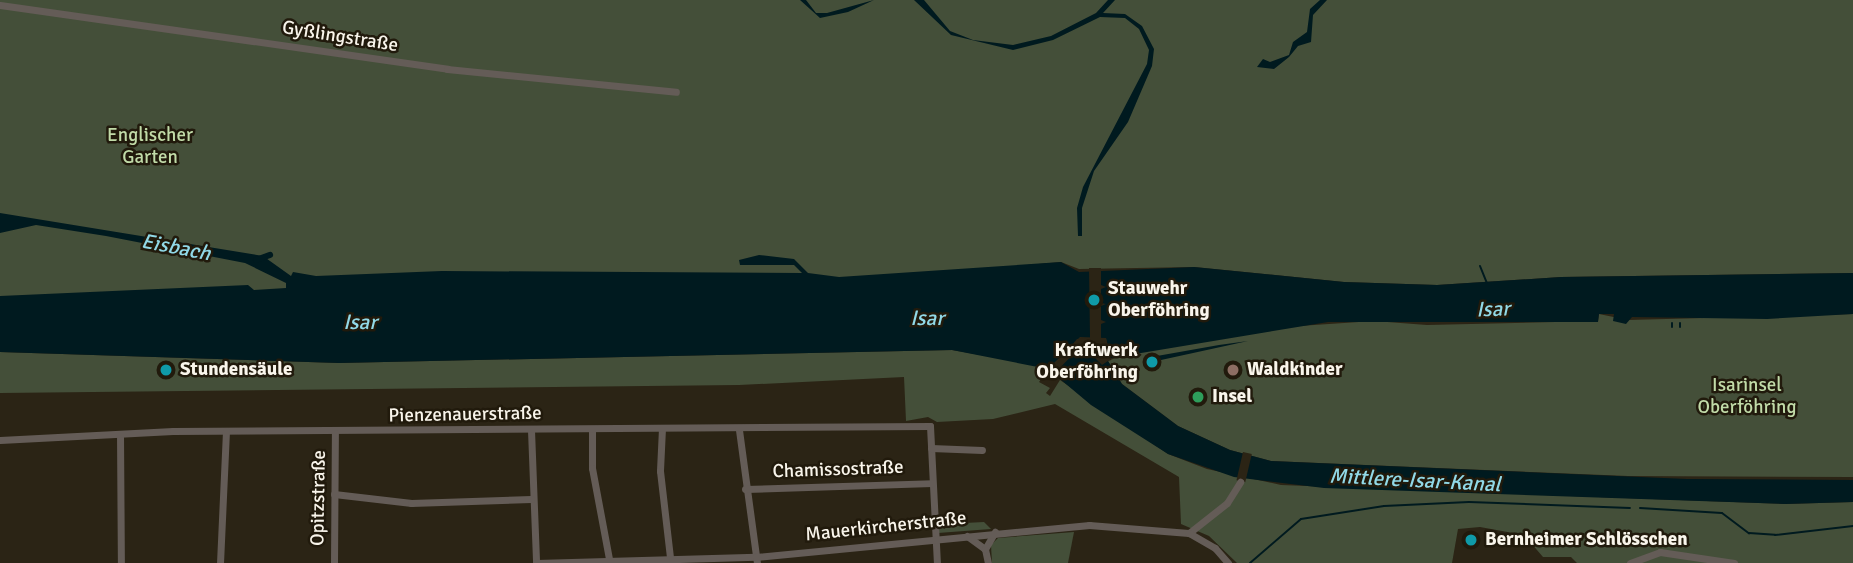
<!DOCTYPE html>
<html>
<head>
<meta charset="utf-8">
<style>
  body { margin:0 }
  #map { position:relative; width:1853px; height:563px; overflow:hidden; background:#2b2415; font-family:Signika,sans-serif }
  div>[style] { position:absolute }
  [style*='--x'] { left:calc(var(--x)*1px); top:calc(var(--y)*1px); width:calc(var(--w)*1px); rotate:calc(var(--a)*1deg) }
  .green>* { inset:0; background:#444f39 }
  .water>* { inset:0; background:#001a1f }
  .pier>* { inset:0; background:#2b2415; transform-origin:0 0 }
  .stream>* { height:2px; margin:-1px; padding:0 1px; transform-origin:1px; border-radius:1px; background:#001a1f }
  .canal>* { height:6px; margin:-3px; padding:0 3px; transform-origin:3px; border-radius:3px; background:#001a1f }
  .minor>* { height:7px; margin:-3.5px; padding:0 3.5px; transform-origin:3.5px; border-radius:3.5px; background:#645c57 }
  .dots>* { width:19px; height:19px; translate:-50% -50%; box-sizing:border-box; border:4px solid #211a0c; border-radius:50% }
  span { translate:-50% -50%; white-space:nowrap; text-align:center; line-height:1.15; -webkit-text-stroke:5px #211a0c; paint-order:stroke }
  .street-label { font-size:19px; color:#f9f5eb }
  .park-label { font-size:19px; color:#c1dba8 }
  .poi-label { font-size:19px; color:#f9f5eb; font-weight:700 }
  .left { translate:0 -50%; text-align:left }
  .right { translate:-100% -50%; text-align:right }
  .water-label { font-size:21px; color:#91d9e7; font-style:italic }
</style>
</head>
<body>
<div id="map">
  <div class="green">
    <div style="clip-path:polygon(0 0,1853px 0,1853px 273px,1561px 277px,1437px 285px,1344px 282px,1194px 267px,1079px 269px,1061px 262px,837px 282px,0 298px)"></div>
    <div style="clip-path:polygon(1599px 314px,1628px 320px,1853px 314px,1853px 477px,1628px 476px,1271px 461px,1230px 450px,1178px 426px,1122px 384px,1108px 361px,1125px 354px,1284px 327px,1374px 321px,1427px 325px,1598px 321px)"></div>
    <div style="clip-path:polygon(952px 350px,1044px 366px,1048px 369px,1039px 382px,1050px 388px,1046px 393px,1050px 396px,1060px 380px,1168px 454px,1207px 469px,1281px 485px,1785px 504px,1853px 502px,1853px 563px,1577px 563px,1571px 557px,1543px 557px,1524px 535px,1480px 527px,1458px 529px,1452px 563px,1237px 563px,1209px 536px,1181px 524px,1179px 477px,1055px 404px,993px 419px,937px 422px,928px 417px,906px 421px,904px 377px,739px 385px,0 393px,0 352px,339px 363px)"></div>
    <div style="clip-path:polygon(984px 522px,991px 529px,938px 533px,937px 528px,945px 524px)"></div>
    <div style="clip-path:polygon(1074px 532px,1068px 563px,992px 563px,991px 545px,998px 538px)"></div>
  </div>
  <div class="water">
    <div style="clip-path:polygon(800px 0,806px 0,816px 13px,827px 13px,874px 0,848px 12px,820px 18px)"></div>
    <div style="clip-path:polygon(914px 0,924px 0,950px 31px,973px 40px,1013px 45px,1051px 36px,1096px 13px,1108px 0,1115px 0,1103px 13px,1125px 14px,1142px 26px,1154px 49px,1152px 66px,1128px 122px,1094px 171px,1082px 208px,1082px 236px,1078px 236px,1077px 208px,1083px 187px,1147px 64px,1149px 50px,1139px 29px,1125px 18px,1100px 17px,1053px 40px,1013px 50px,951px 35px)"></div>
    <div style="clip-path:polygon(1320px 0,1327px 0,1313px 15px,1311px 42px,1298px 46px,1289px 57px,1274px 69px,1257px 67px,1263px 59px,1270px 62px,1289px 55px,1293px 42px,1307px 32px,1310px 9px)"></div>
    <div style="clip-path:polygon(0 213px,263px 256px,291px 276px,293px 272px,316px 276px,442px 271px,802px 273px,794px 265px,740px 265px,739px 260px,759px 255px,794px 259px,808px 273px,839px 277px,1061px 262px,1079px 272px,1194px 267px,1344px 282px,1437px 285px,1561px 277px,1853px 273px,1853px 314px,1767px 319px,1632px 317px,1626px 324px,1613px 321px,1614px 314px,1599px 314px,1598px 322px,1328px 322px,1111px 358px,1106px 338px,1080px 337px,1048px 369px,952px 350px,339px 363px,0 352px,0 296px,248px 285px,254px 290px,286px 288px,286px 283px,245px 263px,106px 236px,36px 225px,0 233px)"></div>
    <div style="clip-path:polygon(1248px 341px,1161px 360px,1157px 356px,1219px 345px)"></div>
    <div style="clip-path:polygon(1082px 345px,1102px 365px,1108px 361px,1122px 384px,1178px 426px,1230px 450px,1271px 461px,1687px 479px,1853px 480px,1853px 502px,1785px 504px,1324px 488px,1234px 477px,1168px 454px,1091px 405px,1054px 374px)"></div>
  </div>
  <div class="pier">
    <div style="clip-path:polygon(1089px 268px,1101px 268px,1101px 285px,1106px 287px,1101px 289px,1101px 303px,1106px 304px,1101px 306px,1101px 320px,1106px 322px,1101px 324px,1101px 338px,1106px 338px,1111px 360px,1108px 361px,1104px 341px,1079px 342px,1050px 371px,1077px 339px,1090px 338px)"></div>
    <div style="left:1243px;top:452px;width:9px;height:29px;rotate:13deg"></div>
  </div>
  <div class="stream">
    <div style="--x:1480;--y:266;--w:18;--a:68"></div>
    <div style="--x:1680;--y:323;--w:4;--a:90"></div>
    <div style="--x:1672;--y:327;--w:4;--a:-90"></div>
    <div style="--x:1640;--y:508;--w:82;--a:3.5"></div>
    <div style="--x:1722;--y:513;--w:34;--a:37"></div>
    <div style="--x:1749;--y:533;--w:26;--a:4"></div>
    <div style="--x:1775;--y:535;--w:79;--a:-6.6"></div>
    <div style="--x:1250;--y:563;--w:67;--a:-40.8"></div>
    <div style="--x:1301;--y:519;--w:84;--a:-8.9"></div>
    <div style="--x:1384;--y:506;--w:85;--a:-2.7"></div>
    <div style="--x:1469;--y:502;--w:161;--a:2.1"></div>
  </div>
  <div class="canal">
    <div style="--x:256;--y:260;--w:15;--a:-20"></div>
  </div>
  <div class="minor">
    <div style="--x:0;--y:5;--w:452;--a:8.1"></div>
    <div style="--x:447;--y:69;--w:230;--a:5.7"></div>
    <div style="--x:662;--y:428;--w:43;--a:92.7"></div>
    <div style="--x:660;--y:471;--w:88;--a:83.4"></div>
    <div style="--x:592;--y:429;--w:39;--a:90"></div>
    <div style="--x:592;--y:468;--w:93;--a:79.4"></div>
    <div style="--x:531;--y:430;--w:133;--a:87.8"></div>
    <div style="--x:739;--y:430;--w:134;--a:82.3"></div>
    <div style="--x:120;--y:434;--w:129;--a:89.6"></div>
    <div style="--x:0;--y:440;--w:173;--a:-3"></div>
    <div style="--x:173;--y:431;--w:757;--a:-0.38"></div>
    <div style="--x:930;--y:426;--w:137;--a:87.1"></div>
    <div style="--x:931;--y:448;--w:51;--a:2.2"></div>
    <div style="--x:745;--y:489;--w:187;--a:-1.8"></div>
    <div style="--x:334;--y:494;--w:78;--a:6.7"></div>
    <div style="--x:411;--y:503;--w:120;--a:-1.9"></div>
    <div style="--x:1189;--y:533;--w:48;--a:-38.3"></div>
    <div style="--x:1227;--y:503;--w:25;--a:-58"></div>
    <div style="--x:967;--y:536;--w:22;--a:36"></div>
    <div style="--x:985;--y:549;--w:14;--a:78"></div>
    <div style="--x:985;--y:549;--w:20;--a:-60"></div>
    <div style="--x:220;--y:563;--w:132;--a:-87.4"></div>
    <div style="--x:334;--y:563;--w:130;--a:-89.6"></div>
    <div style="--x:536;--y:563;--w:220;--a:-1.6"></div>
    <div style="--x:756;--y:557;--w:335;--a:-5.5"></div>
    <div style="--x:1089;--y:525;--w:100;--a:4.6"></div>
    <div style="--x:1189;--y:533;--w:30;--a:30"></div>
    <div style="--x:1215;--y:548;--w:20;--a:49"></div>
    <div style="--x:1630;--y:563;--w:32;--a:-20"></div>
    <div style="--x:1660;--y:552;--w:75;--a:8.5"></div>
  </div>
  <div class="dots">
    <div style="left:1094px;top:300px;background:#0f9aa8"></div>
    <div style="left:1152px;top:362px;background:#0f9aa8"></div>
    <div style="left:166px;top:370px;background:#0f9aa8"></div>
    <div style="left:1233px;top:370px;background:#8d6e63"></div>
    <div style="left:1198px;top:397px;background:#2e9e5b"></div>
    <div style="left:1471px;top:540px;background:#0f9aa8"></div>
  </div>
  <div class="street-label">
    <span style="left:340px;top:37px;rotate:9deg">Gyßlingstraße</span>
    <span style="left:465px;top:415px;rotate:-1deg">Pienzenauerstraße</span>
    <span style="left:838px;top:470px;rotate:-2deg">Chamissostraße</span>
    <span style="left:319px;top:498px;rotate:-89deg">Opitzstraße</span>
    <span style="left:886px;top:527px;rotate:-6deg">Mauerkircherstraße</span>
  </div>
  <div class="park-label">
    <span style="left:150px;top:147px">Englischer<br>Garten</span>
    <span style="left:1747px;top:397px">Isarinsel<br>Oberföhring</span>
  </div>
  <div class="poi-label">
    <span class="left" style="left:1108px;top:300px">Stauwehr<br>Oberföhring</span>
    <span class="right" style="left:1138px;top:362px">Kraftwerk<br>Oberföhring</span>
    <span class="left" style="left:180px;top:370px">Stundensäule</span>
    <span class="left" style="left:1247px;top:370px">Waldkinder</span>
    <span class="left" style="left:1212px;top:397px">Insel</span>
    <span class="left" style="left:1485px;top:540px">Bernheimer Schlösschen</span>
  </div>
  <div class="water-label">
    <span style="left:176px;top:247px;rotate:11deg">Eisbach</span>
    <span style="left:1493px;top:309px;rotate:-2deg">Isar</span>
    <span style="left:927px;top:318px">Isar</span>
    <span style="left:360px;top:322px">Isar</span>
    <span style="left:1415px;top:480px;rotate:3deg">Mittlere-Isar-Kanal</span>
  </div>
</div>
</body>
</html>
